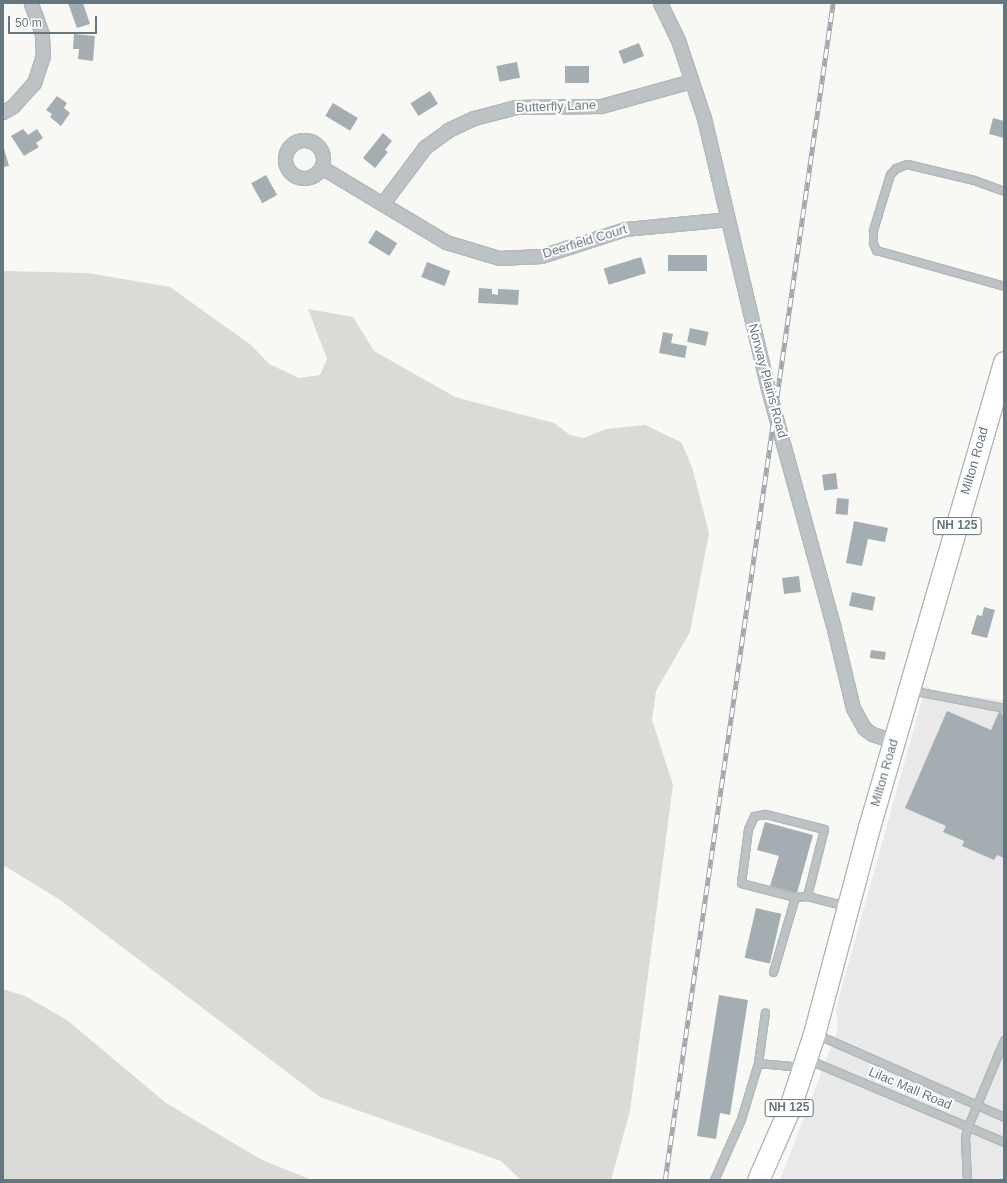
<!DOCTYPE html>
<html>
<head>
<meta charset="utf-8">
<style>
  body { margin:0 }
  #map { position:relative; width:1007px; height:1183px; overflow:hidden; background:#f8f8f5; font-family:Helvetica,sans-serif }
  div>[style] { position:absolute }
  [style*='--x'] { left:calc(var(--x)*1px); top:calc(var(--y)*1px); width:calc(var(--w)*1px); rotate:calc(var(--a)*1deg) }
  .built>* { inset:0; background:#e9e9e9 }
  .green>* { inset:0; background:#d8dcd5 }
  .building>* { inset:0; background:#a4aeb2; transform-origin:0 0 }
  .roads { filter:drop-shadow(1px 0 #b1b7ba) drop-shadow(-1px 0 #b1b7ba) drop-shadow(0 1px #b1b7ba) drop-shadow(0 -1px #b1b7ba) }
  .service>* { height:7px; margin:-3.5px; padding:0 3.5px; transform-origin:3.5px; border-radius:3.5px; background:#bdc2c5 }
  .minor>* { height:13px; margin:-6.5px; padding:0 6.5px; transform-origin:6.5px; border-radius:6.5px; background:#bdc2c5 }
  .minor>.ring { margin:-6.5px; padding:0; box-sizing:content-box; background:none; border:13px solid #bdc2c5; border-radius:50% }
  .primary>* { height:21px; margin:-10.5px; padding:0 10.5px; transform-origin:10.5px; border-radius:10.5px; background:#fff }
  .rail>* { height:4.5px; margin-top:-2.25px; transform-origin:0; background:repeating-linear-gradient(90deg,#fff 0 9px,#9fa7ab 0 18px); box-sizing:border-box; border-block:1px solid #9fa7ab }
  span { translate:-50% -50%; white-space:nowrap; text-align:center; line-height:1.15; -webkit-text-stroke:4px #fff; paint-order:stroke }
  .shield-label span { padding:1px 3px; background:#fff; border:1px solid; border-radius:3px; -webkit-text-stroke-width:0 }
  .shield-label { font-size:12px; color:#65767e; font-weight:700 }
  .street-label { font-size:13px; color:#65767e }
  .frame { position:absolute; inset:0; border:4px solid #65767e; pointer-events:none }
  .scale { position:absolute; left:8px; top:16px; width:89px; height:18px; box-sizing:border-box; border:2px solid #65767e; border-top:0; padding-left:5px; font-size:12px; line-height:14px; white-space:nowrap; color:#65767e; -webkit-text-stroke:3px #fff; paint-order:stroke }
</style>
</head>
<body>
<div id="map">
  <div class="built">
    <div style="clip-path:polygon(926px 685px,935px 692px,1004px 700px,1004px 1180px,780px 1180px,838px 1029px,836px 1009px)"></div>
  </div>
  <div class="green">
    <div style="clip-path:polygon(3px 271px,87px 273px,170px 287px,251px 345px,269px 364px,299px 378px,320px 375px,327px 359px,308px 309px,353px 317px,374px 351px,455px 397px,554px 423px,570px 435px,584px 438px,606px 429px,645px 425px,681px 442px,692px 467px,709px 533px,690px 632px,656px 691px,652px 720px,673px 785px,630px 1111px,611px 1180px,521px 1180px,501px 1161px,320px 1097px,60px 900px,3px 865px)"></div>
    <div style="clip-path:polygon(3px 989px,25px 996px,67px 1020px,166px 1103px,262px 1160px,312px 1180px,3px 1180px)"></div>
  </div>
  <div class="building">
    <div style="clip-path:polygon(68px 3px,83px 3px,90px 24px,77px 28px)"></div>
    <div style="clip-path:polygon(74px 34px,95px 36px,93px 61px,78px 59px,79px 49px,73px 49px)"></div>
    <div style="left:639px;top:43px;width:14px;height:22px;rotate:69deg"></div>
    <div style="left:517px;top:62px;width:16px;height:21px;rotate:79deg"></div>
    <div style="left:565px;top:66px;width:24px;height:17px"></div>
    <div style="left:430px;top:91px;width:15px;height:23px;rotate:58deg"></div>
    <div style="clip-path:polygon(57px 96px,67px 103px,64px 108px,70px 113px,61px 126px,50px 117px,52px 114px,46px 110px)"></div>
    <div style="left:333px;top:103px;width:29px;height:15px;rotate:31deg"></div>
    <div style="clip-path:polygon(993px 118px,1004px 121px,1004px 138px,989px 134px)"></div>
    <div style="clip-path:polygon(23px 129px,28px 135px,37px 129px,43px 138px,36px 143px,39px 147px,24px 156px,11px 136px)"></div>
    <div style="clip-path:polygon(383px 133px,392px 141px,385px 150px,388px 152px,375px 168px,363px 158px)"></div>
    <div style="clip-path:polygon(3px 145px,9px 166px,3px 167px)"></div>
    <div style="left:266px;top:175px;width:23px;height:17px;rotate:61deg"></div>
    <div style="left:376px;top:230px;width:25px;height:15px;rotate:32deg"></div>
    <div style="left:668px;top:255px;width:39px;height:16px"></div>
    <div style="left:641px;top:257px;width:17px;height:39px;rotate:73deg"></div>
    <div style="left:427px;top:262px;width:25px;height:16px;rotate:21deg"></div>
    <div style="clip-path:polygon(479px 288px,492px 289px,492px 294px,498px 295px,498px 289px,519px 290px,518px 305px,478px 303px)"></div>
    <div style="left:690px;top:328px;width:19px;height:14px;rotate:12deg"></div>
    <div style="clip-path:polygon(663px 332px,673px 334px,671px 343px,687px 346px,685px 358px,659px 353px)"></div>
    <div style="left:836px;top:473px;width:16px;height:14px;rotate:83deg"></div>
    <div style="left:837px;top:498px;width:12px;height:16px;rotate:5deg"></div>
    <div style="clip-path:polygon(854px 521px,888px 528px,885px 542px,868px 539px,862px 566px,846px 563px)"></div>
    <div style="left:799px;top:576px;width:16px;height:17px;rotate:83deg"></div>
    <div style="left:852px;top:592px;width:24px;height:14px;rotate:12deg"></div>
    <div style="clip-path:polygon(984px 607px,995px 610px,987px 638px,971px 634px,977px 615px,982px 616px)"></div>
    <div style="left:871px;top:650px;width:15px;height:8px;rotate:8deg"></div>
    <div style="clip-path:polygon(947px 711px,991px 730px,999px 712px,1004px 715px,1004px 858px,997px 855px,994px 860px,962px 846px,964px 841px,943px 832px,946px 826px,905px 808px)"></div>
    <div style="clip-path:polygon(765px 822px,813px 835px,797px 893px,770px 886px,779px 856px,757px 850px)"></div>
    <div style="left:756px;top:908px;width:26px;height:51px;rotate:13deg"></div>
    <div style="clip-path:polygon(719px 995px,748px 1000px,730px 1115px,720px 1113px,716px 1139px,697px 1136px)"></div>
  </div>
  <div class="roads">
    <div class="service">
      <div style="--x:1004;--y:191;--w:32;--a:-160"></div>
      <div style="--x:974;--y:180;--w:69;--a:-166.6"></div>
      <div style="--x:907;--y:164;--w:12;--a:160"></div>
      <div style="--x:896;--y:168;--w:8;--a:135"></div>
      <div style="--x:890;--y:174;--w:59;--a:106.9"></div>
      <div style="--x:873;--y:230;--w:13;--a:90"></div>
      <div style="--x:873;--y:243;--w:8;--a:67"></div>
      <div style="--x:876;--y:250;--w:133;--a:15.7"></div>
      <div style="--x:910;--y:690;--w:96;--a:10.8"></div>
      <div style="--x:807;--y:896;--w:69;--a:-75.8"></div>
      <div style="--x:824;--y:829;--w:61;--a:-165.7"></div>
      <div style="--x:765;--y:814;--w:11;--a:170"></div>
      <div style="--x:754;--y:816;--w:14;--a:115"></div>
      <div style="--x:748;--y:829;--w:54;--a:97.4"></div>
      <div style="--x:741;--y:883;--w:56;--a:14.5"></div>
      <div style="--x:795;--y:897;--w:12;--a:-5"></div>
      <div style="--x:807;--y:896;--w:40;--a:14.4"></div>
      <div style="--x:773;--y:972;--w:78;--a:-73.7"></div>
      <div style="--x:816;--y:1034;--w:206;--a:23.8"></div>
      <div style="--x:807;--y:1059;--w:214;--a:22.8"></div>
      <div style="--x:758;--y:1063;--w:51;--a:-82.2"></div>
      <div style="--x:714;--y:1180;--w:67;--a:-66.1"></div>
      <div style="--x:741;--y:1119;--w:59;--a:-73.1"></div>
      <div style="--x:758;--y:1063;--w:44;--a:5.2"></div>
      <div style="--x:967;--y:1180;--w:43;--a:-92.7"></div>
      <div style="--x:965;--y:1137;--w:11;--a:-75"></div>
      <div style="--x:968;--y:1126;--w:93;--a:-67.3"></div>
    </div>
    <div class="minor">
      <div style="--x:660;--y:3;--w:41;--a:64.1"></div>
      <div style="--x:678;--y:40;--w:82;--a:71.6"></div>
      <div style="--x:704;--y:118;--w:278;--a:76.7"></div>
      <div style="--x:768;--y:389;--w:249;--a:74.6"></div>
      <div style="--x:834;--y:629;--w:81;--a:76.5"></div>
      <div style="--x:853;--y:708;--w:23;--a:61"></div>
      <div style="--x:864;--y:728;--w:10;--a:37"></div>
      <div style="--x:872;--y:734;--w:23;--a:18"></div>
      <div style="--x:3;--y:112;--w:12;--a:-31"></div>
      <div style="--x:13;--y:106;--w:31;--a:-48"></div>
      <div style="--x:34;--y:83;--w:28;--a:-72"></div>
      <div style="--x:43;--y:56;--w:22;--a:-93"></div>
      <div style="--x:42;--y:34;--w:33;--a:-110"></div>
      <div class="ring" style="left:285px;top:140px;width:25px;height:25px"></div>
      <div style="--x:321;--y:167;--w:146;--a:31"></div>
      <div style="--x:446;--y:242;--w:55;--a:16.8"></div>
      <div style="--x:499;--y:258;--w:42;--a:-2.7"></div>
      <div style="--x:541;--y:256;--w:88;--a:-17.8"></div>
      <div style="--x:625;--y:229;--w:103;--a:-5.5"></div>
      <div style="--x:383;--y:203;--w:70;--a:-53.1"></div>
      <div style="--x:425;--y:147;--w:29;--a:-36"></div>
      <div style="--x:448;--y:130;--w:29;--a:-25"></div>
      <div style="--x:474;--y:118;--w:43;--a:-14.7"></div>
      <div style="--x:516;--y:107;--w:85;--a:-0.7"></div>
      <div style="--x:601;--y:106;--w:93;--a:-15.5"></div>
    </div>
    <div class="primary">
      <div style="--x:758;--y:1180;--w:80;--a:-66.3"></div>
      <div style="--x:790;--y:1107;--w:77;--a:-71.8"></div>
      <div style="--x:814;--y:1034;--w:214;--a:-75.1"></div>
      <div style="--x:869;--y:827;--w:484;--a:-73.8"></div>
    </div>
  </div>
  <div class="rail">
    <div style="--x:665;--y:1180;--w:1189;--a:-81.88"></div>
  </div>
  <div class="shield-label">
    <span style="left:957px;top:526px">NH 125</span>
    <span style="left:789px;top:1108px">NH 125</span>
  </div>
  <div class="street-label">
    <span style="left:556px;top:107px;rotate:-2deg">Butterfly Lane</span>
    <span style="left:585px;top:242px;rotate:-17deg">Deerfield Court</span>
    <span style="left:767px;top:381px;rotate:75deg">Norway Plains Road</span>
    <span style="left:975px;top:461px;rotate:-74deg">Milton Road</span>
    <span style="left:885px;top:773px;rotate:-74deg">Milton Road</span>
    <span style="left:910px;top:1089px;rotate:23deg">Lilac Mall Road</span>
  </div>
  <div class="frame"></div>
  <div class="scale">50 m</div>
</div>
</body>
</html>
